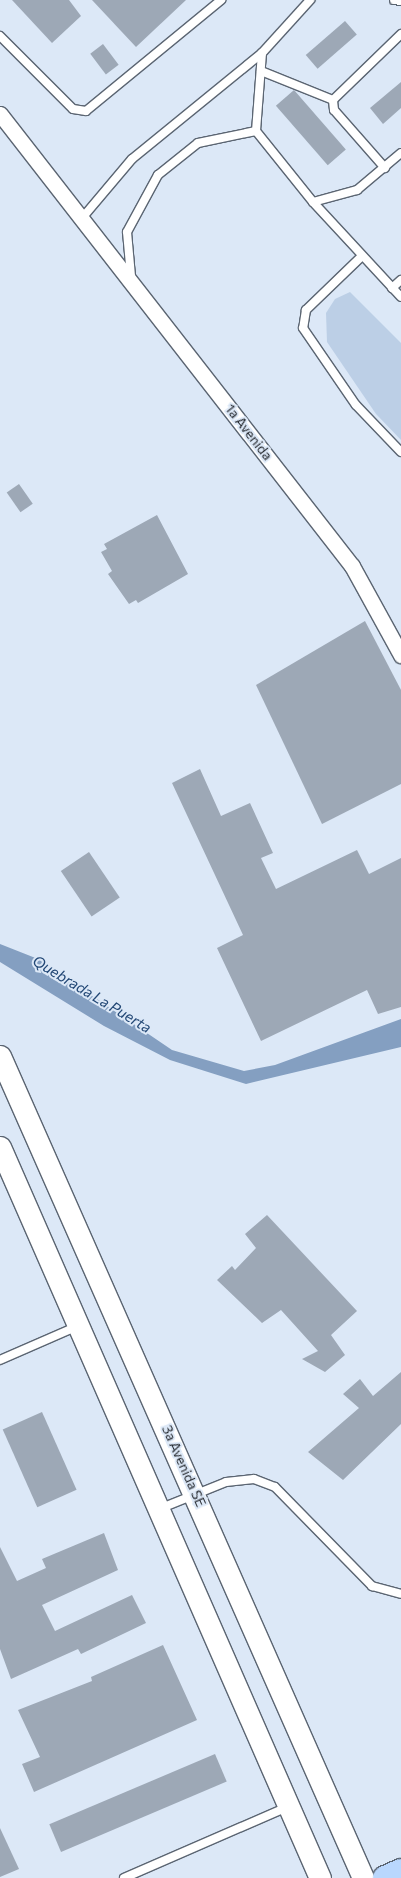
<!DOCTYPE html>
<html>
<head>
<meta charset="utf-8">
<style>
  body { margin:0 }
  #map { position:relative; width:401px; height:1878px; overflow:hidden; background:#dce8f7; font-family:Commissioner,sans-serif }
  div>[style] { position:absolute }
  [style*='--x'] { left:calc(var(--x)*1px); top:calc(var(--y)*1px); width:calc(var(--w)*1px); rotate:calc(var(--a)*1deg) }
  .green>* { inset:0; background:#bccfe6 }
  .water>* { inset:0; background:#849fc1 }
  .building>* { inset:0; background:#9da8b6; transform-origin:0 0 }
  .roads { filter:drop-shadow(1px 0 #5b6572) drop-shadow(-1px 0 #5b6572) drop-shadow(0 1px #5b6572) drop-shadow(0 -1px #5b6572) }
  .lane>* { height:8px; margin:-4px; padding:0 4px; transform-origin:4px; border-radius:4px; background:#fff }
  .street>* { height:15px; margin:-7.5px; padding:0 7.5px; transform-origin:7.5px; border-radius:7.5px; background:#fff }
  .secondary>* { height:21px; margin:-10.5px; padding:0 10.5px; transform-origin:10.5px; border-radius:10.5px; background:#fff }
  .primary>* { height:24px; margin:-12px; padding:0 12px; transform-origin:12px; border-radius:12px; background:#b9d7fd }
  span { translate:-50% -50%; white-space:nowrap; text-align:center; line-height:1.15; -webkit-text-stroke:4px #dce8f7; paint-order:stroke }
  .street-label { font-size:14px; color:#262a30 }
  .water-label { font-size:15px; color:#224775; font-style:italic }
</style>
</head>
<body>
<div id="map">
  <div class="green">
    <div style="clip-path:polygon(350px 292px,401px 343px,401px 440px,376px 414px,327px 342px,326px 313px,335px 299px)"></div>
  </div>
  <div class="water">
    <div style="clip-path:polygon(0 944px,38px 959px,172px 1050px,244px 1071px,275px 1065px,401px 1019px,401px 1047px,246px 1084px,170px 1060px,104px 1026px,0 962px)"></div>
  </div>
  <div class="building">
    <div style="clip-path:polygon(12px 0,69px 0,81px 16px,52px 43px)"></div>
    <div style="clip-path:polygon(92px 0,186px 0,136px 47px)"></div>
    <div style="left:345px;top:21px;width:18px;height:52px;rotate:49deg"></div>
    <div style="left:103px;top:44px;width:26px;height:16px;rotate:53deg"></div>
    <div style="clip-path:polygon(401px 82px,401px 108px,383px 124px,370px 108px)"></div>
    <div style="left:294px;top:90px;width:79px;height:24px;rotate:49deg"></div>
    <div style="left:19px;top:484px;width:24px;height:15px;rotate:55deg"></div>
    <div style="clip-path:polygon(157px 515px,188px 574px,138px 603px,136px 600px,129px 604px,108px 574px,112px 571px,101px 552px,107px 549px,104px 544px)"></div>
    <div style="clip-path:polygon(365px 621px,401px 690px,401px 784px,322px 824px,256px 685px)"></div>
    <div style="clip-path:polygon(200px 769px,221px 816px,250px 803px,273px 853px,261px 858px,276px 889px,357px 850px,369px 874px,401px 858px,401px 1007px,378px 1014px,367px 990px,261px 1041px,217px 948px,243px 935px,172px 783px)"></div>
    <div style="left:89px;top:852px;width:55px;height:34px;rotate:56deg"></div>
    <div style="clip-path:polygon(267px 1215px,357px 1311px,331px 1335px,345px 1355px,325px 1372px,302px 1359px,318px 1351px,281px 1310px,262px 1323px,217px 1280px,232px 1266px,235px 1270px,256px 1248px,245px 1234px)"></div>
    <div style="clip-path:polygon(401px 1372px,401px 1424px,343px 1480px,308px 1452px,359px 1408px,343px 1394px,360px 1379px,373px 1396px)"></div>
    <div style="left:42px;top:1412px;width:85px;height:43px;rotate:66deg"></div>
    <div style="clip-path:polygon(104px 1533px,118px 1570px,42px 1605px,55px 1631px,132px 1595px,146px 1623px,81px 1654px,78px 1649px,11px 1679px,0 1649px,0 1547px,17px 1581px,46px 1568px,42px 1559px)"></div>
    <div style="clip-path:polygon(163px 1645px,197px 1720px,34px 1792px,22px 1764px,40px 1757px,18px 1710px,92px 1681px,91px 1677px)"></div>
    <div style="left:215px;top:1754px;width:30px;height:180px;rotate:67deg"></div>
    <div style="clip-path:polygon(0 1828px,19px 1869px,0 1877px)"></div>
  </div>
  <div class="roads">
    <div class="lane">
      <div style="--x:394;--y:0;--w:7;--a:8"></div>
      <div style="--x:0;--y:36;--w:103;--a:45"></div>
      <div style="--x:73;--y:109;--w:13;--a:9"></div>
      <div style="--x:86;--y:111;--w:175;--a:-39.4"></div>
      <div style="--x:262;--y:53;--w:78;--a:94.4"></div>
      <div style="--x:256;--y:131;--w:91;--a:51.2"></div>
      <div style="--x:313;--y:202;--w:129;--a:47.2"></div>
      <div style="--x:261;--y:71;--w:78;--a:21.9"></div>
      <div style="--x:385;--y:168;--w:77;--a:-131.3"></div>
      <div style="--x:334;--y:110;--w:10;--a:-96"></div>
      <div style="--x:333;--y:100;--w:95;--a:-44.1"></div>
      <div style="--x:313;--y:202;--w:46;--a:-15.3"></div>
      <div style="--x:357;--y:190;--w:57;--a:-40.1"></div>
      <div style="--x:83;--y:217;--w:76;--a:-49.8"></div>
      <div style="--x:132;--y:159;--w:168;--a:-39.2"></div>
      <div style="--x:262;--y:53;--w:72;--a:-47.8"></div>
      <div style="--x:362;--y:256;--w:78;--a:136"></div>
      <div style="--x:306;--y:310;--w:18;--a:99"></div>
      <div style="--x:303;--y:328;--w:93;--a:55.5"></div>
      <div style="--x:356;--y:405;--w:65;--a:46.2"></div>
      <div style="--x:131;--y:276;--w:44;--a:-95.2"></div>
      <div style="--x:127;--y:232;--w:65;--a:-61.5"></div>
      <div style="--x:158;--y:175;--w:51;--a:-38.7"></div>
      <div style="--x:198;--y:143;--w:59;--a:-11.7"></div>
      <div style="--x:392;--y:288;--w:12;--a:-42"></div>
      <div style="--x:0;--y:1360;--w:85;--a:-23.6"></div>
      <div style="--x:159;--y:1509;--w:72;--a:-21.9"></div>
      <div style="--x:226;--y:1482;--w:28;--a:-6"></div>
      <div style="--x:254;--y:1479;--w:22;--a:21"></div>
      <div style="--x:275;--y:1487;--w:139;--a:45.6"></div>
      <div style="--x:372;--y:1586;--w:30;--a:15"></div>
      <div style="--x:124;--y:1878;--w:178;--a:-23.5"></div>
    </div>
    <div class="street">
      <div style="--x:0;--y:114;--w:573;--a:52.09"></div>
      <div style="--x:352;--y:566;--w:102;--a:61.2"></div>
    </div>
    <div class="secondary">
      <div style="--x:0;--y:1056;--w:899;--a:66.17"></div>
      <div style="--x:0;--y:1147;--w:798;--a:66.36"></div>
    </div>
    <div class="primary">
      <div style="--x:385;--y:1878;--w:17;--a:-24"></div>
    </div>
  </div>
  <div class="street-label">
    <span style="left:249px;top:432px;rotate:52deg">1a Avenida</span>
    <span style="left:184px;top:1466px;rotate:66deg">3a Avenida SE</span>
  </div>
  <div class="water-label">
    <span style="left:92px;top:994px;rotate:31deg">Quebrada La Puerta</span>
  </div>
</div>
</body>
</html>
